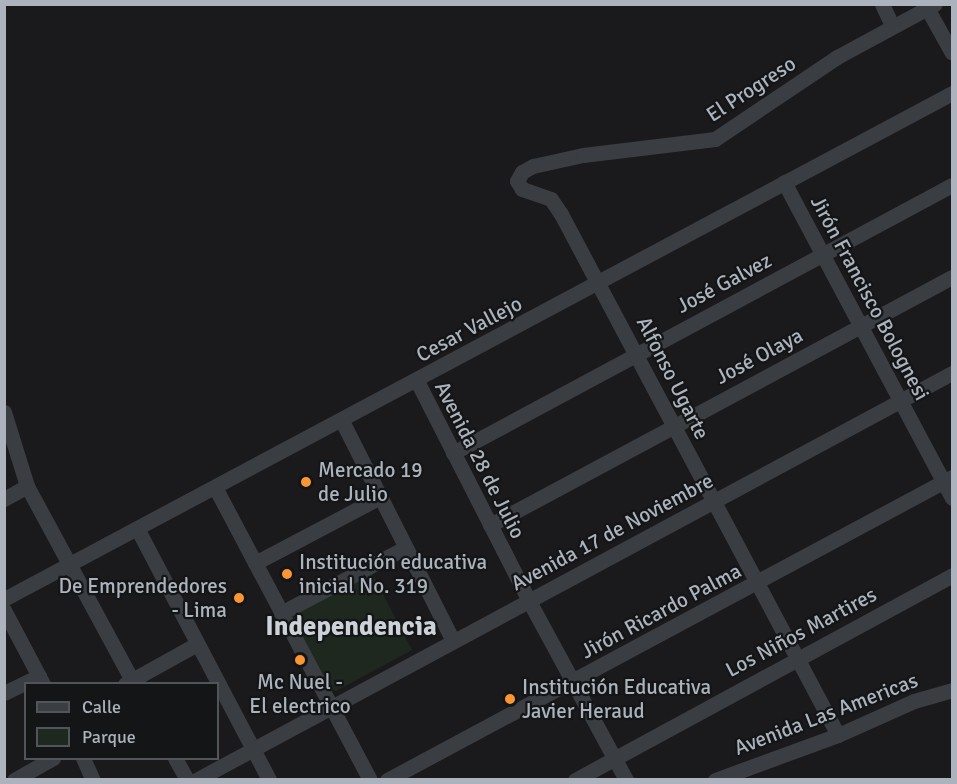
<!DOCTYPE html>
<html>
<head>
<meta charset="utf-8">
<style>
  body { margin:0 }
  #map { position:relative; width:957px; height:784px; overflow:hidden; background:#1a1a1c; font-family:Signika,sans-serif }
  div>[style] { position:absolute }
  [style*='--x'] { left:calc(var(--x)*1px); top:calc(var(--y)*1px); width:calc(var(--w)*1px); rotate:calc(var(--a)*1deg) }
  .green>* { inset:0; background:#1f281f }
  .street>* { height:15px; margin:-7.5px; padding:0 7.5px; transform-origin:7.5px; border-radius:7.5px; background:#3a3d41 }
  .dots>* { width:16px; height:16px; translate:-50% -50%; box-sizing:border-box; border:3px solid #141517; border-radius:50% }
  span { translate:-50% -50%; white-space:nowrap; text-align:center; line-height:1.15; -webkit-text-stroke:4.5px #141517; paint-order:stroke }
  .street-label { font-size:21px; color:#acb3bc }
  .poi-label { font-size:21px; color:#acb3bc }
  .left { translate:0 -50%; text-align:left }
  .right { translate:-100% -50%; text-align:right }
  .district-label { font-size:27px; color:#cdd2d8; font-weight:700 }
  .frame { position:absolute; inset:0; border:6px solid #acb3bc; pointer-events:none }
  .legend { position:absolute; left:24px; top:682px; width:195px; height:78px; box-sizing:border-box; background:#141517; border:2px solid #515459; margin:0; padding:8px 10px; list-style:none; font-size:18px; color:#acb3bc }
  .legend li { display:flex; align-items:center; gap:12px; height:30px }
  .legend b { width:30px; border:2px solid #515459 }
</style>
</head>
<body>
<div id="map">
  <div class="green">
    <div style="clip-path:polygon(370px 569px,412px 650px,336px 691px,327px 689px,293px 622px,297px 608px)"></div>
  </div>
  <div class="street">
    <div style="--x:882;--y:4;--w:23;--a:65"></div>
    <div style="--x:927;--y:8;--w:51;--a:60.9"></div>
    <div style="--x:784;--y:182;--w:358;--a:62"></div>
    <div style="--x:417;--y:381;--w:247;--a:63"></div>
    <div style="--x:529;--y:601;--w:204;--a:61.5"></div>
    <div style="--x:4;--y:412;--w:77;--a:72.7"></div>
    <div style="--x:27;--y:486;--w:225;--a:61.6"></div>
    <div style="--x:342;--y:421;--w:246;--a:63.2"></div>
    <div style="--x:453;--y:453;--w:566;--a:-28.24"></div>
    <div style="--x:216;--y:489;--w:329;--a:62.1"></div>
    <div style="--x:4;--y:499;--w:26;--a:-29"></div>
    <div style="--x:490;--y:525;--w:524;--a:-28.23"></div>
    <div style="--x:138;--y:530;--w:282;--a:62.3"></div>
    <div style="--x:255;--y:563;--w:141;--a:-27.8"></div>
    <div style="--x:4;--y:599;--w:1075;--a:-28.09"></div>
    <div style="--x:4;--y:610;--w:84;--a:62.2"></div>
    <div style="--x:281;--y:613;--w:140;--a:-27.7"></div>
    <div style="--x:125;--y:684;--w:82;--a:-29.1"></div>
    <div style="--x:4;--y:693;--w:39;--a:-26"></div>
    <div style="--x:838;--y:735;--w:590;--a:-118"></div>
    <div style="--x:561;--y:214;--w:18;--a:-124"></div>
    <div style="--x:551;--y:199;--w:31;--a:-161"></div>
    <div style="--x:522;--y:189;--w:9;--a:-122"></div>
    <div style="--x:517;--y:181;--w:10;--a:-61"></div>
    <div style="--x:522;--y:172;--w:13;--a:-29"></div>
    <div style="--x:533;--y:166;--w:51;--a:-12.4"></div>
    <div style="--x:583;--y:155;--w:133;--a:-6.9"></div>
    <div style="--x:715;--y:139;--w:147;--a:-33.9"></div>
    <div style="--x:837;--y:57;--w:111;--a:-28.4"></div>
    <div style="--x:83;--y:758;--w:24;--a:66"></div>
    <div style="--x:175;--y:758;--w:25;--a:61"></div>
    <div style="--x:14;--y:780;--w:45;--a:-29.4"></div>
    <div style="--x:196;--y:780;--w:859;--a:-28.3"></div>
    <div style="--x:387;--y:780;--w:641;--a:-28.2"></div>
    <div style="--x:575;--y:780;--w:429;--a:-28.5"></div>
    <div style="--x:715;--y:780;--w:131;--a:-20.1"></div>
    <div style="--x:838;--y:735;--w:83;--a:-24.1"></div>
    <div style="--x:914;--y:701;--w:40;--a:-16"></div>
  </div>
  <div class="dots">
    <div style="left:306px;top:482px;background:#fa9633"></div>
    <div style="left:287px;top:574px;background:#fa9633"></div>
    <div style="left:239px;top:598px;background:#fa9633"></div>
    <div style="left:300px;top:660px;background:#fa9633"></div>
    <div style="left:510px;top:699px;background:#fa9633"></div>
  </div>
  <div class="street-label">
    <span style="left:751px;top:89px;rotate:-33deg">El Progreso</span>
    <span style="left:724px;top:283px;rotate:-28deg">José Galvez</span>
    <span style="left:870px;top:298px;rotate:62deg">Jirón Francisco Bolognesi</span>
    <span style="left:469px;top:329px;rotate:-28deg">Cesar Vallejo</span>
    <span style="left:759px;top:356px;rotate:-28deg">José Olaya</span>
    <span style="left:673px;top:378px;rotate:63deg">Alfonso Ugarte</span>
    <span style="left:480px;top:460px;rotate:63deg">Avenida 28 de Julio</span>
    <span style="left:612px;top:532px;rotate:-28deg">Avenida 17 de Noviembre</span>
    <span style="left:661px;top:611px;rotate:-28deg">Jirón Ricardo Palma</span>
    <span style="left:801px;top:632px;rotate:-28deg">Los Niños Martires</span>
    <span style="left:826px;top:714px;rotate:-21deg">Avenida Las Americas</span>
  </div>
  <div class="poi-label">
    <span class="left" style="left:318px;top:482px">Mercado 19<br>de Julio</span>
    <span class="left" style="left:299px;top:574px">Institución educativa<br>inicial No. 319</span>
    <span class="right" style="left:227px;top:598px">De Emprendedores<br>- Lima</span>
    <span style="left:300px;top:694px">Mc Nuel -<br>El electrico</span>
    <span class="left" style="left:522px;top:699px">Institución Educativa<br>Javier Heraud</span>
  </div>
  <div class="district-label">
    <span style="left:351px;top:627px">Independencia</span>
  </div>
  <div class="frame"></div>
  <ul class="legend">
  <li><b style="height:8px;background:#3a3d41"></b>Calle</li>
  <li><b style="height:16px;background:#1f281f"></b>Parque</li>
  </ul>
</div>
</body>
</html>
